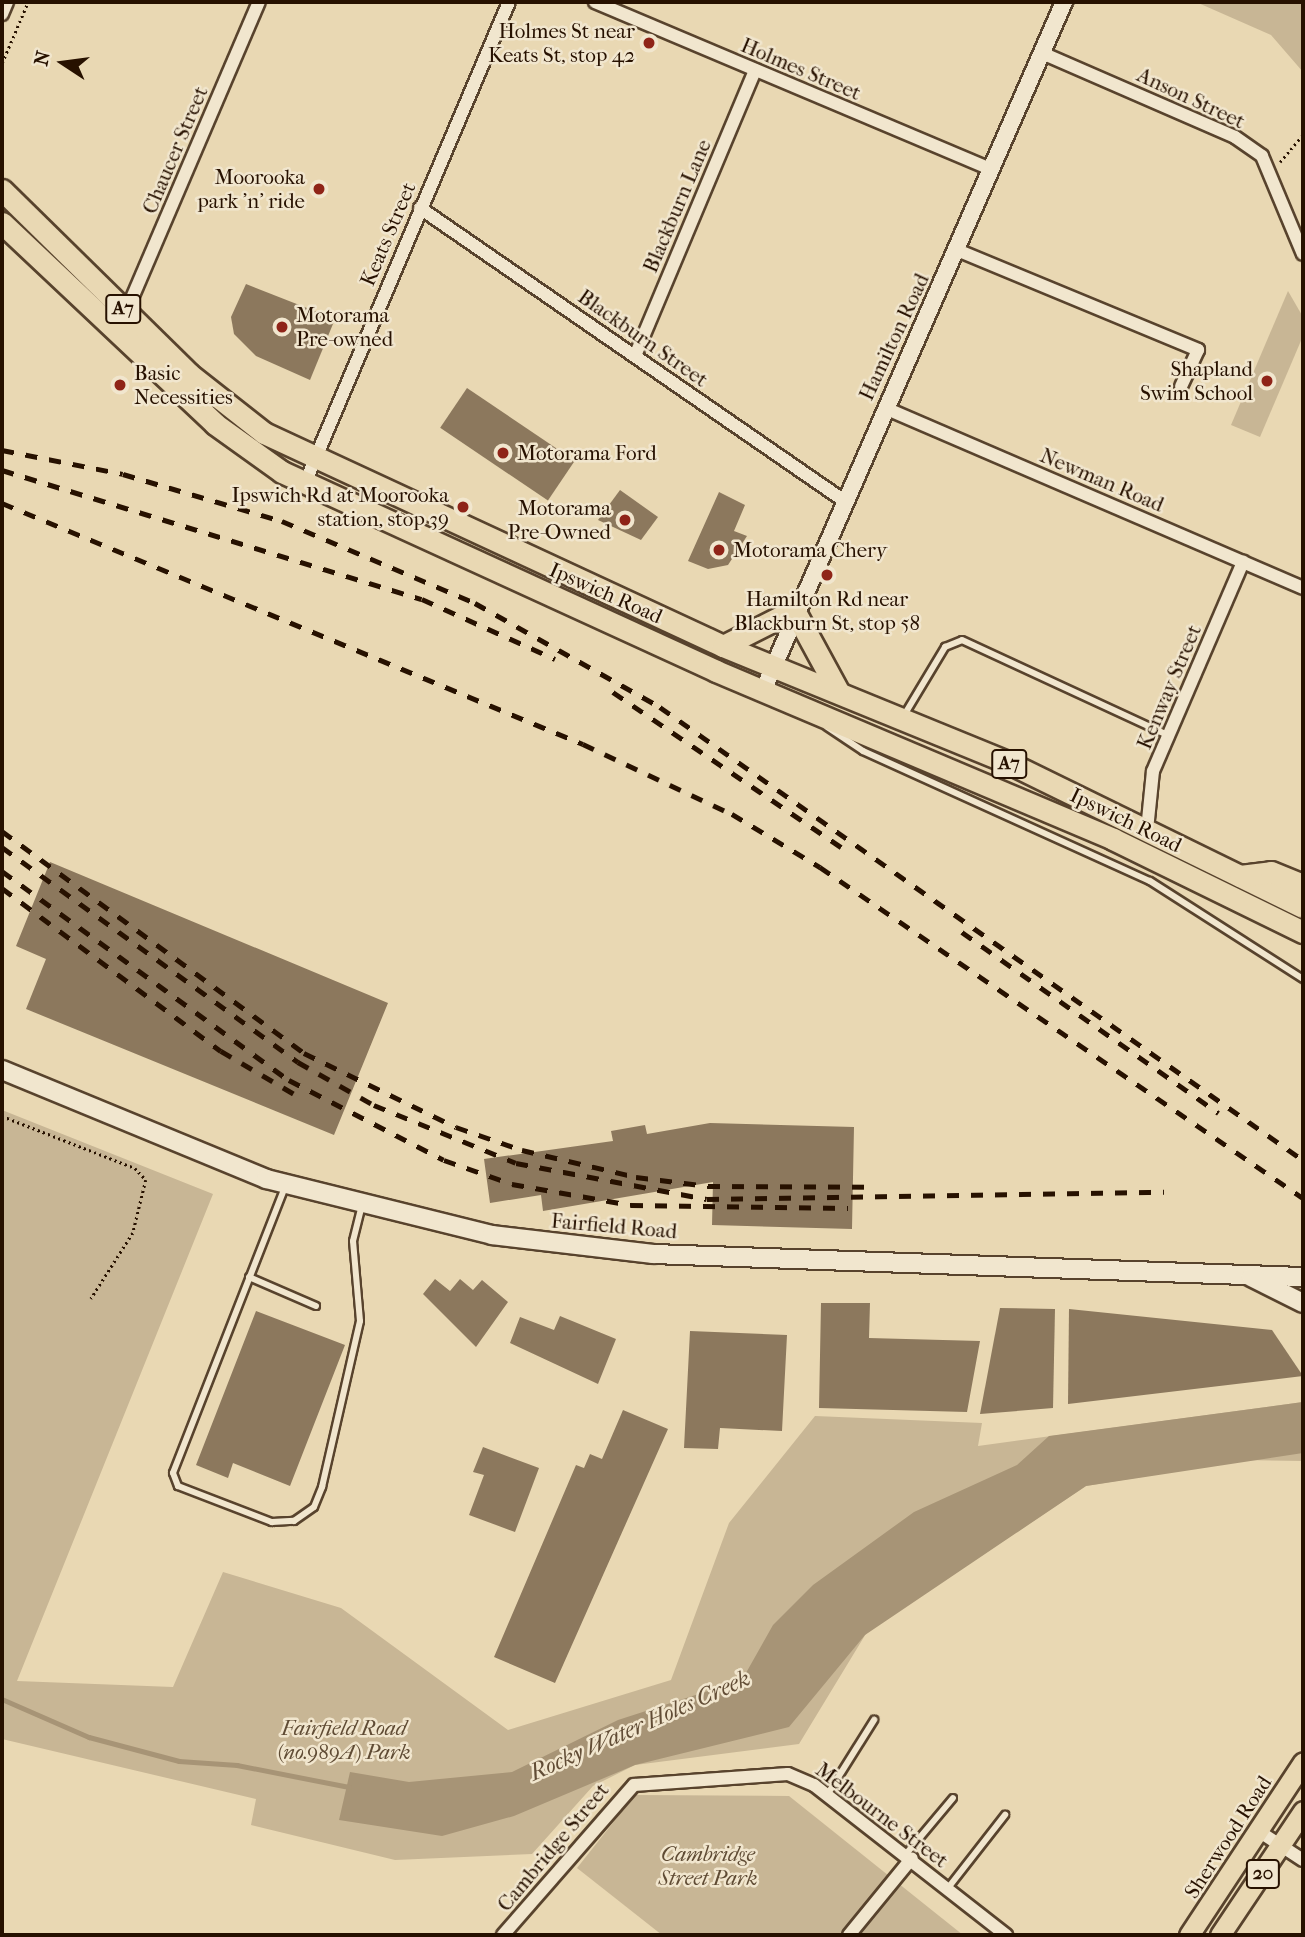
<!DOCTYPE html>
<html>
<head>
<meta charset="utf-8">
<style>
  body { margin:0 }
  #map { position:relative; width:1305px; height:1937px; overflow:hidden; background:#e9d8b3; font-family:"IM FELL French Canon",serif }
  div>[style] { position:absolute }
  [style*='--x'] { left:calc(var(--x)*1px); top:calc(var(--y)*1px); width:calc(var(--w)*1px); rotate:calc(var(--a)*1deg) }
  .green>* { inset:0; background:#c8b695 }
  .water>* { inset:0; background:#a79476 }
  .stream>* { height:4.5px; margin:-2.25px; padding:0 2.25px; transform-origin:2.25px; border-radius:2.25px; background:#a79476 }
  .building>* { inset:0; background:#8c785d; transform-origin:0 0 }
  .path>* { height:2.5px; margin-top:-1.25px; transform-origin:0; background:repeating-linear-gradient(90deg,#271100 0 2px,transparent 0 5.5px) }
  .roads { filter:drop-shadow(2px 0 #58432d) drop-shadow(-2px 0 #58432d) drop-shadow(0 2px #58432d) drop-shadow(0 -2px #58432d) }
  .service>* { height:6px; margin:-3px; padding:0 3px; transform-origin:3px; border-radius:3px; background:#f1e6ce }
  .minor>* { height:12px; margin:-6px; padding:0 6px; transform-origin:6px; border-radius:6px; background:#f1e6ce }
  .tertiary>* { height:16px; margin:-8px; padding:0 8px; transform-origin:8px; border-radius:8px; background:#f1e6ce }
  .secondary>* { height:18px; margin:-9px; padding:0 9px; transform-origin:9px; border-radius:9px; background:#f1e6ce }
  .primary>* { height:19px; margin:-9.5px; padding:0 9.5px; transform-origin:9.5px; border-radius:9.5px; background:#e9d8b3 }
  .trunk>* { height:21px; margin:-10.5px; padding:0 10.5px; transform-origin:10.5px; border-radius:10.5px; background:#e9d8b3 }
  .rail>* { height:4.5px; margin-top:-2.25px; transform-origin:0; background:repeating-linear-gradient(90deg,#271100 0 12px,transparent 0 24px) }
  .dots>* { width:19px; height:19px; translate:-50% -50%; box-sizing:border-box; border:4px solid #f1e6ce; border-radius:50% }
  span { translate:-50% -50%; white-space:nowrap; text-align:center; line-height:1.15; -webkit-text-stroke:5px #f1e6ce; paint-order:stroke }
  .shield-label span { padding:2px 5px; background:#f1e6ce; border:2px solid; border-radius:5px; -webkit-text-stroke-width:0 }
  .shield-label { font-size:19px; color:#271100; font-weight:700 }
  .poi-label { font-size:21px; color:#271100 }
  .right { translate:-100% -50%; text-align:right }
  .left { translate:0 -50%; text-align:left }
  .street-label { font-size:21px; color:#271100 }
  .park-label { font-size:21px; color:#5f4b34; font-style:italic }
  .water-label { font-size:23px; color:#614c35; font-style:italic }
  .frame { position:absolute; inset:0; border:4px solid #271100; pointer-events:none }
  .north { position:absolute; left:28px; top:28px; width:70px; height:70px; -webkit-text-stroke:5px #f1e6ce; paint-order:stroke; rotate:283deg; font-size:19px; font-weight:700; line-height:28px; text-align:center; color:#271100 }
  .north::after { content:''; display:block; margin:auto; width:24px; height:32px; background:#271100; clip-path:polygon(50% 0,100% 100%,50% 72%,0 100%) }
</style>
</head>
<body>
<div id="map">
  <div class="green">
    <div style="clip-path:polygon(1196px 2px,1303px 2px,1303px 72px,1271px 35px)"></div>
    <div style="clip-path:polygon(1288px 291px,1303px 317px,1303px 336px,1260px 437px,1231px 425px)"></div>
    <div style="clip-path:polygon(2px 1110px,213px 1194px,17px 1681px,173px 1687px,223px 1572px,341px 1608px,508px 1730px,671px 1680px,729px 1523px,815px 1416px,982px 1423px,978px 1446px,1303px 1402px,1303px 1461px,1245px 1460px,1086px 1486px,867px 1632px,799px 1744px,635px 1765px,593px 1786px,532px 1854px,395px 1860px,251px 1825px,256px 1799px,2px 1739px)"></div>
    <div style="clip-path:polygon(635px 1795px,789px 1796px,963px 1935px,662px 1935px,577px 1868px)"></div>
  </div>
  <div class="water">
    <div style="clip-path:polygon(1303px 1402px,1303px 1453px,1086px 1486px,865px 1635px,789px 1727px,635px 1765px,514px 1816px,442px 1836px,339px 1820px,350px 1772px,409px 1782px,512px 1772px,618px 1720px,742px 1680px,773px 1625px,813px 1585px,914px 1512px,1017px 1465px,1049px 1436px)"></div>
  </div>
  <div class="stream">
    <div style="--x:2;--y:1699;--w:95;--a:23.6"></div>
    <div style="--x:89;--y:1737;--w:93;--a:14.9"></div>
    <div style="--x:179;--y:1761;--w:58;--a:3.9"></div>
    <div style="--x:237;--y:1765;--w:114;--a:11.1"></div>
  </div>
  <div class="building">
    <div style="clip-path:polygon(246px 284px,335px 319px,310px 380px,256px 356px,234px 334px,231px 317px)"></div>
    <div style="left:467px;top:388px;width:130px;height:48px;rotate:34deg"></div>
    <div style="clip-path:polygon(620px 490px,658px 517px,641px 540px,598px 520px)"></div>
    <div style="clip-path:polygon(719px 492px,745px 505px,734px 531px,747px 536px,728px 565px,708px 569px,688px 561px)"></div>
    <div style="clip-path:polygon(50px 862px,388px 1003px,334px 1135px,26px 1009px,46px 959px,16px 946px)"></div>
    <div style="clip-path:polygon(710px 1123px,854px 1127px,852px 1229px,712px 1225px,713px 1182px,543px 1211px,541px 1195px,490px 1203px,484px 1159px,613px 1141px,611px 1131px,645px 1125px,647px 1134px)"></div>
    <div style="clip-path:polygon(435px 1279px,450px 1291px,460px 1279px,473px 1290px,482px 1280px,508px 1302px,476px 1347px,423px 1294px)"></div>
    <div style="clip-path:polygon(821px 1303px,870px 1303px,869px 1338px,980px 1341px,967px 1412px,819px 1408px)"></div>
    <div style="clip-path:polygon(1000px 1308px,1055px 1309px,1053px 1408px,980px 1414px)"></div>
    <div style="clip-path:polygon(1069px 1309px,1272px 1330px,1303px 1376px,1068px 1404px)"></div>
    <div style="clip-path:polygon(256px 1311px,345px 1345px,290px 1486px,233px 1463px,228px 1478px,196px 1465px)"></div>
    <div style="clip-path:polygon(560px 1316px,616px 1339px,598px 1384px,510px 1343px,520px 1317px,554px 1330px)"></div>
    <div style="clip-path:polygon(690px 1331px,787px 1335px,782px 1431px,720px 1428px,718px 1449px,684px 1448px)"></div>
    <div style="clip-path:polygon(623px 1410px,668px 1429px,555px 1683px,494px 1657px,576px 1465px,584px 1468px,590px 1454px,602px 1459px)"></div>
    <div style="clip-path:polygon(483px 1447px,539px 1468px,515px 1532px,469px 1515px,484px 1475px,473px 1472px)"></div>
  </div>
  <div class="path">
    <div style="--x:2;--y:63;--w:66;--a:-66.9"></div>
    <div style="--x:1280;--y:162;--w:35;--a:-50"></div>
    <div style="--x:2;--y:1116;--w:143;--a:21.4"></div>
    <div style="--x:135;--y:1168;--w:16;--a:47"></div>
    <div style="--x:146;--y:1180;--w:55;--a:103.8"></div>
    <div style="--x:133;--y:1233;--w:78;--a:122.5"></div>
  </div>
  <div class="roads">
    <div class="service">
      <div style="--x:903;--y:717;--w:82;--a:-59"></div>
      <div style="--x:945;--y:647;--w:18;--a:-22"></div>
      <div style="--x:962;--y:640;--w:227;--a:24.8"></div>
      <div style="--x:827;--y:727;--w:43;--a:33.7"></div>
      <div style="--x:863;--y:751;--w:315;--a:24.4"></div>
      <div style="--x:1150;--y:881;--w:182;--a:32.6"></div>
      <div style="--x:285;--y:1187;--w:307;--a:111.4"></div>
      <div style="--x:173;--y:1473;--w:14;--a:69"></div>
      <div style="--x:178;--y:1486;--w:101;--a:21"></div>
      <div style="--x:272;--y:1522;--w:22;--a:-3"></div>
      <div style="--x:294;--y:1521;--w:24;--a:-35"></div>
      <div style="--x:314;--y:1507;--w:22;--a:-68"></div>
      <div style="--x:322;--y:1487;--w:170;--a:-77.1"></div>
      <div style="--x:360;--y:1321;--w:80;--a:-95"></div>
      <div style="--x:353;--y:1241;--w:37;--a:-76"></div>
      <div style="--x:249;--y:1277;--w:73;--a:23.4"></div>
      <div style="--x:827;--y:1795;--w:89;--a:-57.9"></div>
      <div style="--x:906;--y:1854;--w:73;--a:-50"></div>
      <div style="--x:948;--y:1888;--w:93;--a:-52"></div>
    </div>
    <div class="minor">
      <div style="--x:595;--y:2;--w:431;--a:22.9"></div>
      <div style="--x:2;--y:14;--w:13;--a:-67"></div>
      <div style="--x:1042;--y:53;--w:210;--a:23.5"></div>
      <div style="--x:1235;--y:137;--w:33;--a:35"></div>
      <div style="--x:1262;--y:156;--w:106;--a:67.3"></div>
      <div style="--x:420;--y:208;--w:514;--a:34.62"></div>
      <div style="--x:957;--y:250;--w:261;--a:22.5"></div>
      <div style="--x:1198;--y:350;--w:40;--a:115"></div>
      <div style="--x:126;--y:312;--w:337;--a:-66.8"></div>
      <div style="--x:635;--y:356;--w:310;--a:-67.2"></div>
      <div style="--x:885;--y:408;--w:455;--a:23.3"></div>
      <div style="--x:305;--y:483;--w:522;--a:-67.02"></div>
      <div style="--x:1147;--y:830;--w:59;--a:-84.2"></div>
      <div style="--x:1153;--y:771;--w:228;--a:-66.7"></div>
      <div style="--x:1260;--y:1832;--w:51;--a:33.1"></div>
      <div style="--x:503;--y:1935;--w:199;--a:-48.9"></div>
      <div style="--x:634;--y:1785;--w:154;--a:-4.1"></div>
      <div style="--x:788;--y:1774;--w:28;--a:23"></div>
      <div style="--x:814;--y:1785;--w:244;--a:38"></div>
      <div style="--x:849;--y:1935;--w:99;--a:-50.7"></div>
    </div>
    <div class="tertiary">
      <div style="--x:763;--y:691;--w:752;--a:-66.4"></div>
    </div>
    <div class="secondary">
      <div style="--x:2;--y:1070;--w:286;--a:22.4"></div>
      <div style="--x:266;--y:1179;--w:233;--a:13.9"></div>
      <div style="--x:492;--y:1235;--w:162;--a:6.7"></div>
      <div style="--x:653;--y:1254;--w:650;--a:2.03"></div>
      <div style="--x:1251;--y:1277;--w:58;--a:26.6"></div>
    </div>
    <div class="primary">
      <div style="--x:1189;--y:1935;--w:207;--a:-56.6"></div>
      <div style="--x:1220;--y:1935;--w:149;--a:-56.2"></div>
    </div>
    <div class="trunk">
      <div style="--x:2;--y:190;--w:262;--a:44.5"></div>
      <div style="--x:189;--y:374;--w:95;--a:38.2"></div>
      <div style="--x:264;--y:433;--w:506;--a:24.89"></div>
      <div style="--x:723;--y:646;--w:309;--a:22.2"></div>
      <div style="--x:1009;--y:763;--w:327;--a:26.1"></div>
      <div style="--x:2;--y:223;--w:293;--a:43.3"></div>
      <div style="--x:215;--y:424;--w:82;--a:35.6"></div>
      <div style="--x:282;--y:472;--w:477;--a:24.6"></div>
      <div style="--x:716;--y:671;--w:431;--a:22.9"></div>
      <div style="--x:1113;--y:839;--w:212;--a:26.1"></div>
      <div style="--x:723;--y:646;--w:80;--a:-26.9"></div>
      <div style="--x:794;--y:610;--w:94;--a:61.5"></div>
      <div style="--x:1240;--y:876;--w:31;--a:-7"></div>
      <div style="--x:1271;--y:872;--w:35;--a:22"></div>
    </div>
  </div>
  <div class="rail">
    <div style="--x:2;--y:450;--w:123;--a:11.2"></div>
    <div style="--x:123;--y:474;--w:166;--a:16.5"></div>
    <div style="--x:282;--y:521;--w:210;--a:23"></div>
    <div style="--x:475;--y:603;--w:212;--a:29.3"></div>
    <div style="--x:660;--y:707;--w:787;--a:35.17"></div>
    <div style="--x:2;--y:470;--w:439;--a:17.1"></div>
    <div style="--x:422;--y:599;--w:146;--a:24.3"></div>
    <div style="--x:2;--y:503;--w:629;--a:22.53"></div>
    <div style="--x:583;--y:744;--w:165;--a:25.2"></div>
    <div style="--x:732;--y:814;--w:103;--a:31.1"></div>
    <div style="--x:820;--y:867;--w:586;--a:34.42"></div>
    <div style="--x:613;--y:692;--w:276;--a:34.2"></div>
    <div style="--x:2;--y:831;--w:375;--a:36.3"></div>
    <div style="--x:304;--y:1053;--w:169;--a:26"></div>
    <div style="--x:456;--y:1127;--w:70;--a:19.2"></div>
    <div style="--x:522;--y:1150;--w:117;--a:13.3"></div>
    <div style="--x:636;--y:1177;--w:73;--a:7.1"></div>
    <div style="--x:708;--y:1186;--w:167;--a:0.3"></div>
    <div style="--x:2;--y:847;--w:366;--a:36"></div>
    <div style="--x:298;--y:1062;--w:87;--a:29.5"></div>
    <div style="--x:374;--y:1105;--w:153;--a:22.2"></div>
    <div style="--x:516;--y:1163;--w:194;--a:10.7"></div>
    <div style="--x:707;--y:1199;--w:457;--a:-0.9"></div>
    <div style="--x:2;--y:871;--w:355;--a:36.1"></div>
    <div style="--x:289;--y:1080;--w:174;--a:27.3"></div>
    <div style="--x:444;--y:1160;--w:72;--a:19.4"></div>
    <div style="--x:512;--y:1184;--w:121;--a:10"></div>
    <div style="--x:631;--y:1205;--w:217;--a:0.8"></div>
    <div style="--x:2;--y:888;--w:273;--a:36.7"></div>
    <div style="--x:221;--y:1051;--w:87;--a:30.4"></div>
    <div style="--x:962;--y:932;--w:314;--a:35.2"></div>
  </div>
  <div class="dots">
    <div style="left:649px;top:43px;background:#8f2418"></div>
    <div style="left:319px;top:189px;background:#8f2418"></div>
    <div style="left:282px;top:327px;background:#8f2418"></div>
    <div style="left:1267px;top:381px;background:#8f2418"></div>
    <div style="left:120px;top:385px;background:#8f2418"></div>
    <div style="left:503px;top:453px;background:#8f2418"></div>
    <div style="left:463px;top:507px;background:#8f2418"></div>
    <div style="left:625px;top:520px;background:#8f2418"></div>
    <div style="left:719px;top:550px;background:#8f2418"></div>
    <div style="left:827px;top:575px;background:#8f2418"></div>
  </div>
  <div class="shield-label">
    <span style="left:123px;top:309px">A7</span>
    <span style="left:1009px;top:764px">A7</span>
    <span style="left:1263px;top:1874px">20</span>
  </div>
  <div class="poi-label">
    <span class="right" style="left:635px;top:43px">Holmes St near<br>Keats St, stop 42</span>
    <span class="right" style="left:305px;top:189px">Moorooka<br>park 'n' ride</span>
    <span class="left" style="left:296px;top:327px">Motorama<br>Pre-owned</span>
    <span class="right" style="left:1253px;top:381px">Shapland<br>Swim School</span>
    <span class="left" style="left:134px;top:385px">Basic<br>Necessities</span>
    <span class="left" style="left:517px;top:453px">Motorama Ford</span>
    <span class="right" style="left:449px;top:507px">Ipswich Rd at Moorooka<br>station, stop 39</span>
    <span class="right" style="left:611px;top:520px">Motorama<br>Pre-Owned</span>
    <span class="left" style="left:733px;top:550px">Motorama Chery</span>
    <span style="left:827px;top:611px">Hamilton Rd near<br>Blackburn St, stop 58</span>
  </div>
  <div class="street-label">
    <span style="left:801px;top:69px;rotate:23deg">Holmes Street</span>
    <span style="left:1191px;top:98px;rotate:25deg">Anson Street</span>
    <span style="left:175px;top:150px;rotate:-67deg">Chaucer Street</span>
    <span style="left:677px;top:206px;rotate:-67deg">Blackburn Lane</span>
    <span style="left:388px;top:234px;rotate:-67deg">Keats Street</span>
    <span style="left:894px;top:337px;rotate:-65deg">Hamilton Road</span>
    <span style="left:643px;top:338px;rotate:35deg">Blackburn Street</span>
    <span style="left:1102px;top:480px;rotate:23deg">Newman Road</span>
    <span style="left:606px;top:593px;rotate:24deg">Ipswich Road</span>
    <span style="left:1169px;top:687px;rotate:-67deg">Kenway Street</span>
    <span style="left:1126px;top:820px;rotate:26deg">Ipswich Road</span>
    <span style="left:614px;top:1226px;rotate:5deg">Fairfield Road</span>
    <span style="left:882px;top:1815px;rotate:37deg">Melbourne Street</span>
    <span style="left:1228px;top:1837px;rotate:-57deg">Sherwood Road</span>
    <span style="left:553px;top:1847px;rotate:-50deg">Cambridge Street</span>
  </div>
  <div class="park-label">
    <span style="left:344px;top:1740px">Fairfield Road<br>(no.989A) Park</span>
    <span style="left:708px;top:1866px">Cambridge<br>Street Park</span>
  </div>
  <div class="water-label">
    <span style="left:640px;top:1726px;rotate:-24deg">Rocky Water Holes Creek</span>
  </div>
  <div class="frame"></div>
  <div class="north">N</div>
</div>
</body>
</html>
